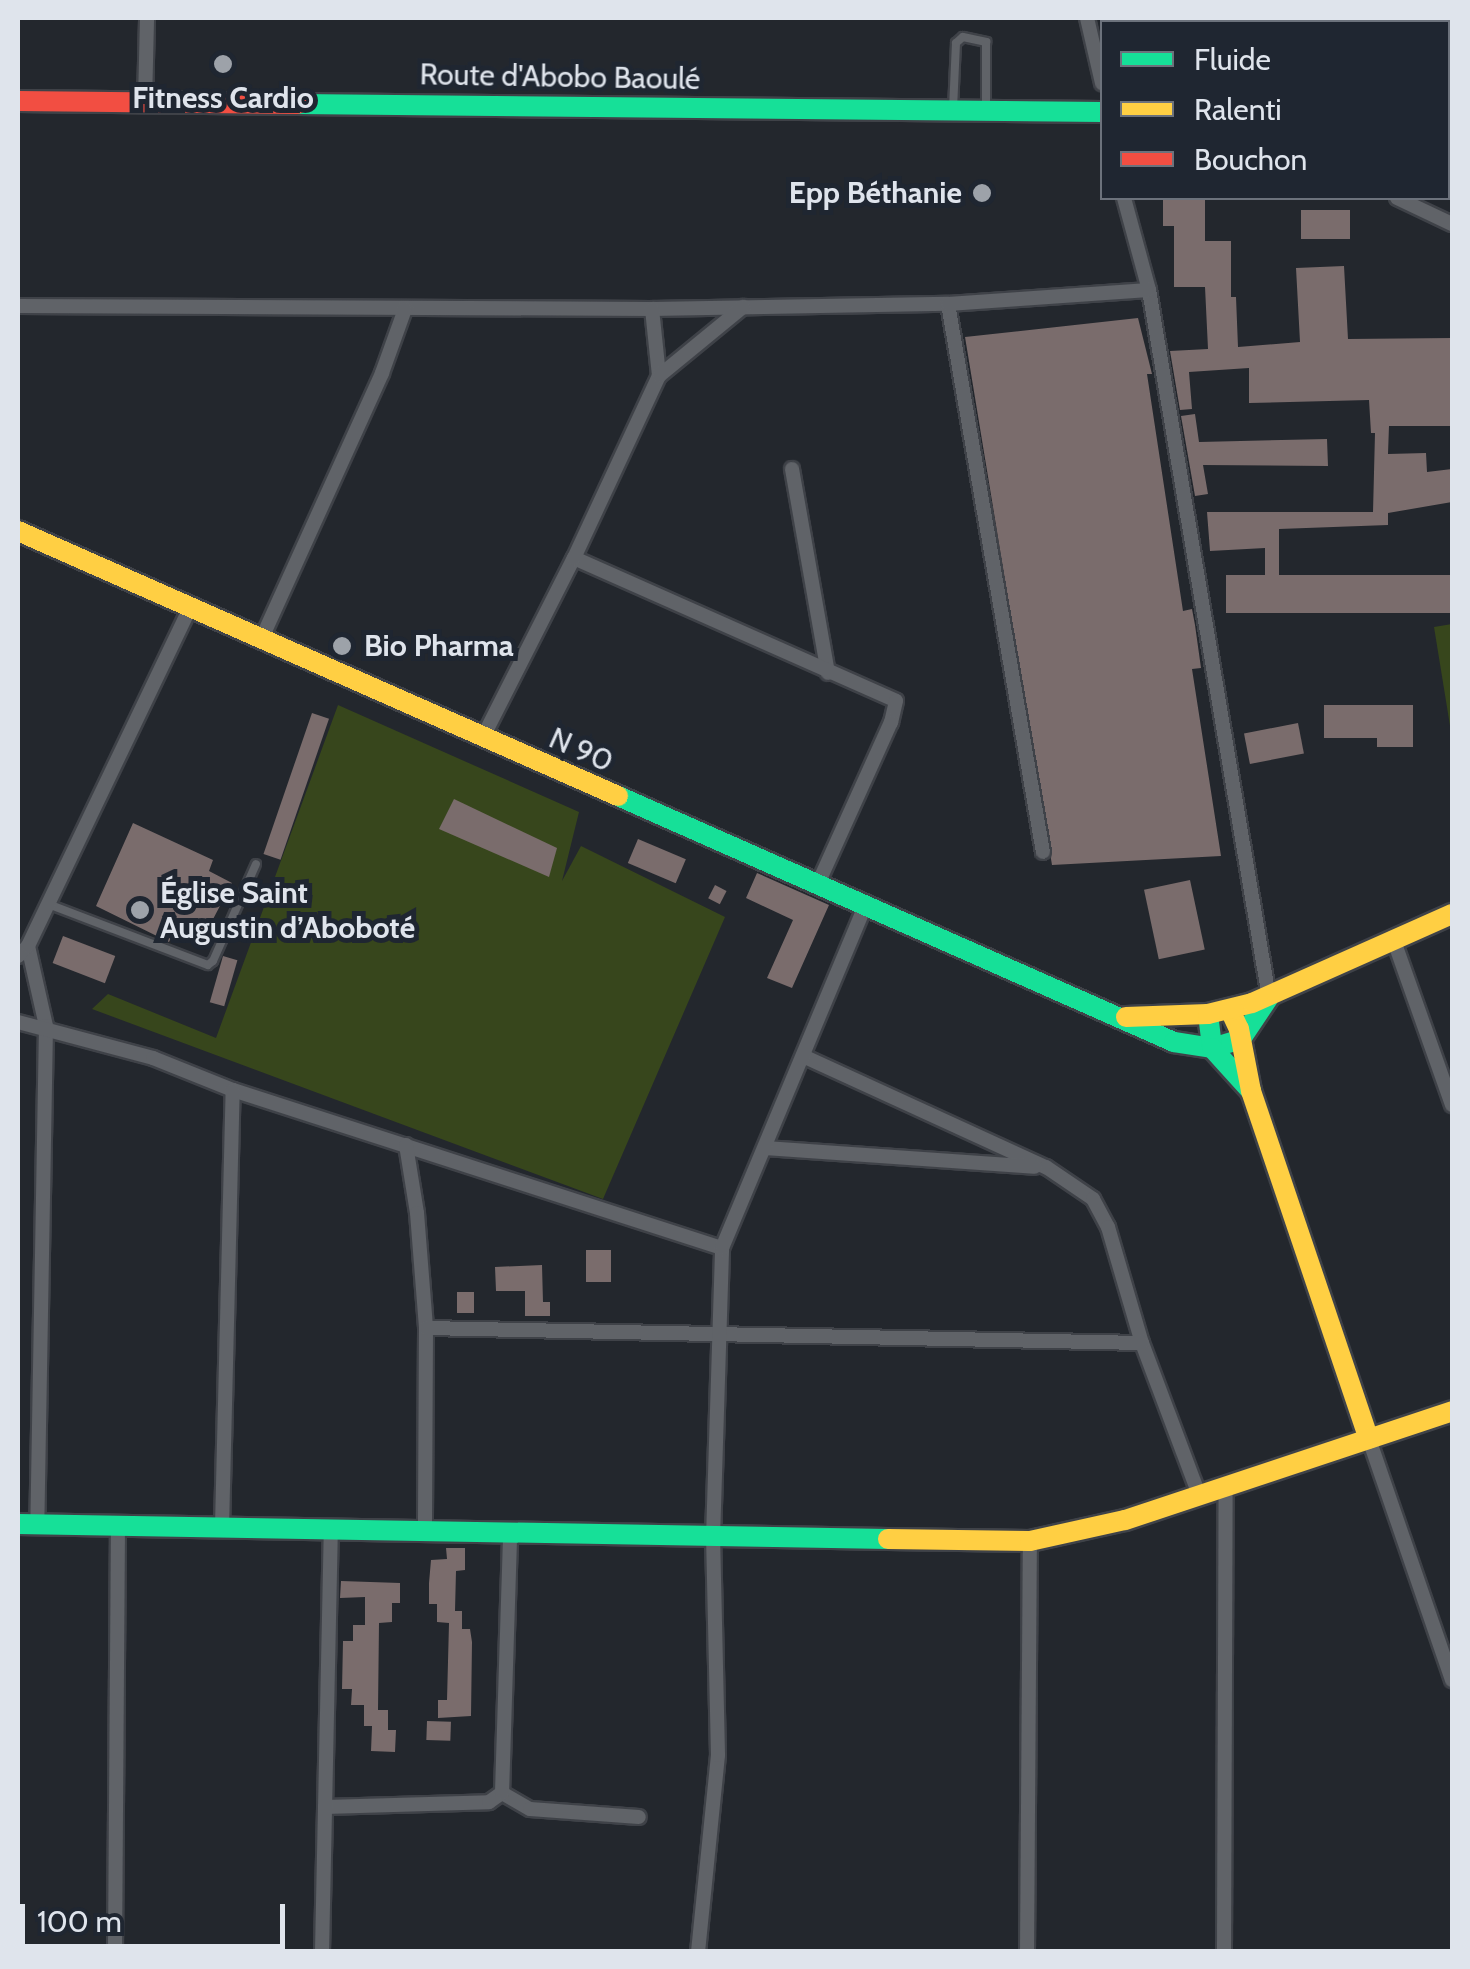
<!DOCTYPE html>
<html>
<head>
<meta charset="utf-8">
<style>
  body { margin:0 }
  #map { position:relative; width:1470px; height:1969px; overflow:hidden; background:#23272d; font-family:Cabin,sans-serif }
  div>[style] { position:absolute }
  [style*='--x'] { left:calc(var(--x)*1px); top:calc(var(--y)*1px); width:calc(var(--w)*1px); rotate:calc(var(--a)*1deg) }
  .green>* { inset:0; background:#37461c }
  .building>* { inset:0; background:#7a6c6c; transform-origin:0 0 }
  .roads { filter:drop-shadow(2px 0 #3f4248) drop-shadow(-2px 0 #3f4248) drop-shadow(0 2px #3f4248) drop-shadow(0 -2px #3f4248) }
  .lane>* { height:8px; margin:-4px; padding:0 4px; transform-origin:4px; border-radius:4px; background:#606368 }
  .street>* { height:14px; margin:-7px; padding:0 7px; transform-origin:7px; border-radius:7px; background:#606368 }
  .fast>* { height:20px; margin:-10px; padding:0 10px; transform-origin:10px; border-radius:10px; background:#16e098 }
  .slow>* { height:20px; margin:-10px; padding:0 10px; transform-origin:10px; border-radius:10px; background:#ffcf43 }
  .jam>* { height:20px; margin:-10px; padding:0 10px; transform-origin:10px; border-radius:10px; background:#f24e42 }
  .dots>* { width:28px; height:28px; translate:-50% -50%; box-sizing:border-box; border:5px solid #1f2631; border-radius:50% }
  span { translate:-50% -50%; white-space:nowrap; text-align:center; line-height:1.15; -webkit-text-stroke:10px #1f2631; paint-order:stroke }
  .street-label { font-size:30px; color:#dfe4ec }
  .poi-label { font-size:30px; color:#dfe4ec; font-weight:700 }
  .right { translate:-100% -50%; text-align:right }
  .left { translate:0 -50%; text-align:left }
  .frame { position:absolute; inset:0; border:20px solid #dfe4ec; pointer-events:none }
  .legend { position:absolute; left:1100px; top:20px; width:350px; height:180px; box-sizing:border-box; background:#1f2631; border:2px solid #6c727c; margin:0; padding:12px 18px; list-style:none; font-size:30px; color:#dfe4ec }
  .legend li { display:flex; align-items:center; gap:20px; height:50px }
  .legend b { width:50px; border:2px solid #6c727c }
  .scale { position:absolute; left:20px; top:1904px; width:265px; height:45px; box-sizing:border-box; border:5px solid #dfe4ec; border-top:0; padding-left:12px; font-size:30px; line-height:35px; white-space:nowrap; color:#dfe4ec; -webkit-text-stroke:8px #1f2631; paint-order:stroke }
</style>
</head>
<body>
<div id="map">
  <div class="green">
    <div style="clip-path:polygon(1452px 624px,1452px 738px,1434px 627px)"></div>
    <div style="clip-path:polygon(338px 705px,579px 812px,562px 881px,581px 846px,725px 917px,603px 1199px,92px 1009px,108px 994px,216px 1038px)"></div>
  </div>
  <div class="building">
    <div style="clip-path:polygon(1163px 198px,1205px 198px,1205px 241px,1231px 241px,1231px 297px,1236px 297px,1238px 347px,1300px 342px,1296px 268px,1344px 266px,1348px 339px,1452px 338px,1452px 426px,1389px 426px,1388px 454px,1426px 453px,1427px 472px,1452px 469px,1452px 502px,1388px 513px,1388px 525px,1279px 529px,1279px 590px,1265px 590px,1265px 548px,1210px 551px,1207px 512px,1373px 512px,1375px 433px,1371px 433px,1369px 400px,1249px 403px,1249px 368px,1189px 372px,1192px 409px,1180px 410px,1170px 351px,1208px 349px,1205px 287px,1174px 287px,1174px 226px,1163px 226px)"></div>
    <div style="left:1350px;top:210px;width:29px;height:49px;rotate:90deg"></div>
    <div style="clip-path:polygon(1138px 318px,1152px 374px,1147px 374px,1183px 611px,1192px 609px,1195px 625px,1201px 668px,1192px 669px,1221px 856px,1052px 865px,965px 337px)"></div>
    <div style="clip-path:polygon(1195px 414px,1199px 442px,1327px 439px,1328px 466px,1203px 465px,1208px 494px,1195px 496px,1181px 416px)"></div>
    <div style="left:1452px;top:575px;width:38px;height:226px;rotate:90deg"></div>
    <div style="clip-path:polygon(1324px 705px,1413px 705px,1413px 747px,1377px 747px,1377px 738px,1324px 738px)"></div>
    <div style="left:312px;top:713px;width:18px;height:149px;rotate:19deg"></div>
    <div style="left:1298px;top:723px;width:31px;height:55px;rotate:79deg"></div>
    <div style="clip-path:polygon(454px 799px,557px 848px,549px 877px,439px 829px)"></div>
    <div style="clip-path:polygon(133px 823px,213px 860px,209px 871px,232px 883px,200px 944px,173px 933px,169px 942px,96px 906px)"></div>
    <div style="left:638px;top:839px;width:52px;height:26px;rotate:23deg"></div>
    <div style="clip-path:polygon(757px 873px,829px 905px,792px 988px,767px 978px,793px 920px,746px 898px)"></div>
    <div style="left:1190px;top:880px;width:71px;height:47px;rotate:78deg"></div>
    <div style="left:715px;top:885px;width:13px;height:15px;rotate:27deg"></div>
    <div style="left:63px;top:936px;width:56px;height:29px;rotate:21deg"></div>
    <div style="left:223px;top:956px;width:15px;height:48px;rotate:16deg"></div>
    <div style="left:586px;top:1250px;width:25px;height:32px"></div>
    <div style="clip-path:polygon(542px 1265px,543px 1302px,550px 1302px,550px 1316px,525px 1316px,525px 1291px,496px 1291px,495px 1267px)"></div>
    <div style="left:457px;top:1292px;width:17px;height:21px"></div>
    <div style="clip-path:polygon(446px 1548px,465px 1548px,465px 1570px,456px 1571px,455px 1611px,462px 1611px,462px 1629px,470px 1629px,472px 1642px,471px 1716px,438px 1718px,438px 1700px,447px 1700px,449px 1623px,437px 1622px,437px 1604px,429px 1604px,429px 1583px,431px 1560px,447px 1559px)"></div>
    <div style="clip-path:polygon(341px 1581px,400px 1583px,400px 1603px,392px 1603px,392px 1622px,379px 1623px,378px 1710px,388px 1710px,388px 1730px,396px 1730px,395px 1752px,371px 1751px,372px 1726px,364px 1726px,364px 1705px,351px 1705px,352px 1689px,342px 1689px,343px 1641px,353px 1641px,353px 1625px,365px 1625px,365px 1597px,340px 1598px)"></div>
    <div style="left:427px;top:1721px;width:24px;height:19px;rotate:2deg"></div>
  </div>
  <div class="roads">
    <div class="lane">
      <div style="--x:953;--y:109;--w:66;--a:-87.4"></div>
      <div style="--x:956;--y:43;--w:9;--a:-41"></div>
      <div style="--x:963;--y:37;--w:24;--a:12"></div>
      <div style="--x:986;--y:42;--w:66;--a:90"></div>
      <div style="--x:48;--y:904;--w:171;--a:20.9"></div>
      <div style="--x:208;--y:965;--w:6;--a:-39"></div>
      <div style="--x:213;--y:961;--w:106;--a:-66.1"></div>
    </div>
    <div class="street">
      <div style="--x:1087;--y:18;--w:67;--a:77"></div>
      <div style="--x:1289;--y:22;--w:4;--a:-76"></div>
      <div style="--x:145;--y:102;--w:84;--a:-88.6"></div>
      <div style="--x:1124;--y:198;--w:95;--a:74.8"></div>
      <div style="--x:1149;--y:290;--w:717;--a:80.37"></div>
      <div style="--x:1397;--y:198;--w:61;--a:25.3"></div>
      <div style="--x:948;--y:304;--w:556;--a:80.17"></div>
      <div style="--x:18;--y:306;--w:634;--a:0.27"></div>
      <div style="--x:652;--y:309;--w:296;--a:-1"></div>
      <div style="--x:948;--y:304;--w:201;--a:-4"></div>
      <div style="--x:652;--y:309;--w:67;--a:84"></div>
      <div style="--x:792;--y:469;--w:207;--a:80"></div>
      <div style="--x:574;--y:558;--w:352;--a:23.9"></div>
      <div style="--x:896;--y:701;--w:22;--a:103"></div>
      <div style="--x:891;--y:722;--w:180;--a:114.3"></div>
      <div style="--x:261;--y:640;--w:293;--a:-65.6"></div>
      <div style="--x:382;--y:373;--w:68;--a:-70.2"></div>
      <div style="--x:482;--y:739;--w:203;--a:-63.1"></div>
      <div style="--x:574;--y:558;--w:201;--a:-65"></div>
      <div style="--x:659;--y:376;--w:109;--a:-39.4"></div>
      <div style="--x:1394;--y:941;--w:174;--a:70.5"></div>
      <div style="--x:28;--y:946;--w:82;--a:77.3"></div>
      <div style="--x:46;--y:1026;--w:499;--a:91"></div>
      <div style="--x:18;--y:956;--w:14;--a:-45"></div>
      <div style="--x:28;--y:946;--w:375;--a:-64.4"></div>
      <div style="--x:18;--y:1022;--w:140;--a:14.9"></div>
      <div style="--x:153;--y:1058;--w:86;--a:21.8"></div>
      <div style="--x:233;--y:1090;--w:514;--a:17.91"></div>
      <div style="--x:803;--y:1056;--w:267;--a:24.6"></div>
      <div style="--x:1046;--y:1167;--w:57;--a:34.2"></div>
      <div style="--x:1093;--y:1199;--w:32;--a:62"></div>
      <div style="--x:1108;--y:1227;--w:121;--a:73.7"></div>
      <div style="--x:1142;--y:1343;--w:165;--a:69.4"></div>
      <div style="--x:406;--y:1145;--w:69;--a:80.8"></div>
      <div style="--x:417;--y:1213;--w:115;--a:85.5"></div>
      <div style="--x:426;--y:1328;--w:203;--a:90.3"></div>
      <div style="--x:765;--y:1148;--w:270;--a:4"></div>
      <div style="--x:426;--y:1328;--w:716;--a:1.2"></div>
      <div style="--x:1369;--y:1439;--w:255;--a:71"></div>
      <div style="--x:222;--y:1527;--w:437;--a:-88.6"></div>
      <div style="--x:502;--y:1793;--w:32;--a:30"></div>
      <div style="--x:530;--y:1809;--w:109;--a:4.2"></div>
      <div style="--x:325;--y:1807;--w:164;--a:-1.7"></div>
      <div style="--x:489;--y:1802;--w:16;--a:-35"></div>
      <div style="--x:502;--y:1793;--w:259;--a:-88.2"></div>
      <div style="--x:115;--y:1952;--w:425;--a:-89.6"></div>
      <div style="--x:322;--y:1952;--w:422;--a:-88.8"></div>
      <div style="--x:698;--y:1952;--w:198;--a:-84.2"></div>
      <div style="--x:718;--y:1755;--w:217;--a:-91.3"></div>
      <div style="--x:713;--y:1538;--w:290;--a:-88.2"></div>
      <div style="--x:722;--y:1248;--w:371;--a:-67.3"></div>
      <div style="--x:1027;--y:1952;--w:411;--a:-89.6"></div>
      <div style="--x:1224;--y:1952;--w:464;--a:-89.8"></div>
    </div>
    <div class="fast">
      <div style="--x:298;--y:104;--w:804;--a:0.57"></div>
      <div style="--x:618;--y:796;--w:608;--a:23.87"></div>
      <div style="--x:1174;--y:1042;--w:38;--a:9"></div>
      <div style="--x:1212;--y:1048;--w:30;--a:-17"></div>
      <div style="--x:1241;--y:1039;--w:50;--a:-56.3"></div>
      <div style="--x:1208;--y:1014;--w:34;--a:83"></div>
      <div style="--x:1212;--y:1048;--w:58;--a:47.8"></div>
      <div style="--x:18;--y:1524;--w:870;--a:0.99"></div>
    </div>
    <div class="slow">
      <div style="--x:1448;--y:118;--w:4;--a:0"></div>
      <div style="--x:18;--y:531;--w:656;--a:23.83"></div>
      <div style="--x:1230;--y:1010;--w:21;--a:65"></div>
      <div style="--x:1239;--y:1029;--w:63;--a:79"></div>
      <div style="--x:1251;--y:1091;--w:367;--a:71.3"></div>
      <div style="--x:1126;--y:1017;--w:82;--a:-2.1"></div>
      <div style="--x:1208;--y:1014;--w:45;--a:-14"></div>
      <div style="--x:1252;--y:1003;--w:219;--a:-24"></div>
      <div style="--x:888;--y:1539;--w:142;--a:0.8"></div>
      <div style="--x:1030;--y:1541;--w:97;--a:-12.5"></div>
      <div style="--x:1125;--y:1520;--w:345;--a:-18.4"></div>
    </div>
    <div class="jam">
      <div style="--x:18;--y:101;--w:280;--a:0.6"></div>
    </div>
  </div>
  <div class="dots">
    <div style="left:223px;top:64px;background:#9da2a9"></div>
    <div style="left:982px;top:193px;background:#9da2a9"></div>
    <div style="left:342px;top:646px;background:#9da2a9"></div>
    <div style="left:140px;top:910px;background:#9da2a9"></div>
  </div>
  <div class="street-label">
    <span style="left:560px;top:77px;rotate:1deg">Route d'Abobo Baoulé</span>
    <span style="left:581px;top:750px;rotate:24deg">N 90</span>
  </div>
  <div class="poi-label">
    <span style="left:223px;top:98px">Fitness Cardio</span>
    <span class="right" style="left:962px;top:193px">Epp Béthanie</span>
    <span class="left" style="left:364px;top:646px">Bio Pharma</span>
    <span class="left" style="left:160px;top:910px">Église Saint<br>Augustin d’Aboboté</span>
  </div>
  <div class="frame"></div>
  <ul class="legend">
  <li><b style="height:12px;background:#16e098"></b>Fluide</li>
  <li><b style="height:12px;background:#ffcf43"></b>Ralenti</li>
  <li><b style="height:12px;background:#f24e42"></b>Bouchon</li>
  </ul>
  <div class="scale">100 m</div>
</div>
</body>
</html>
